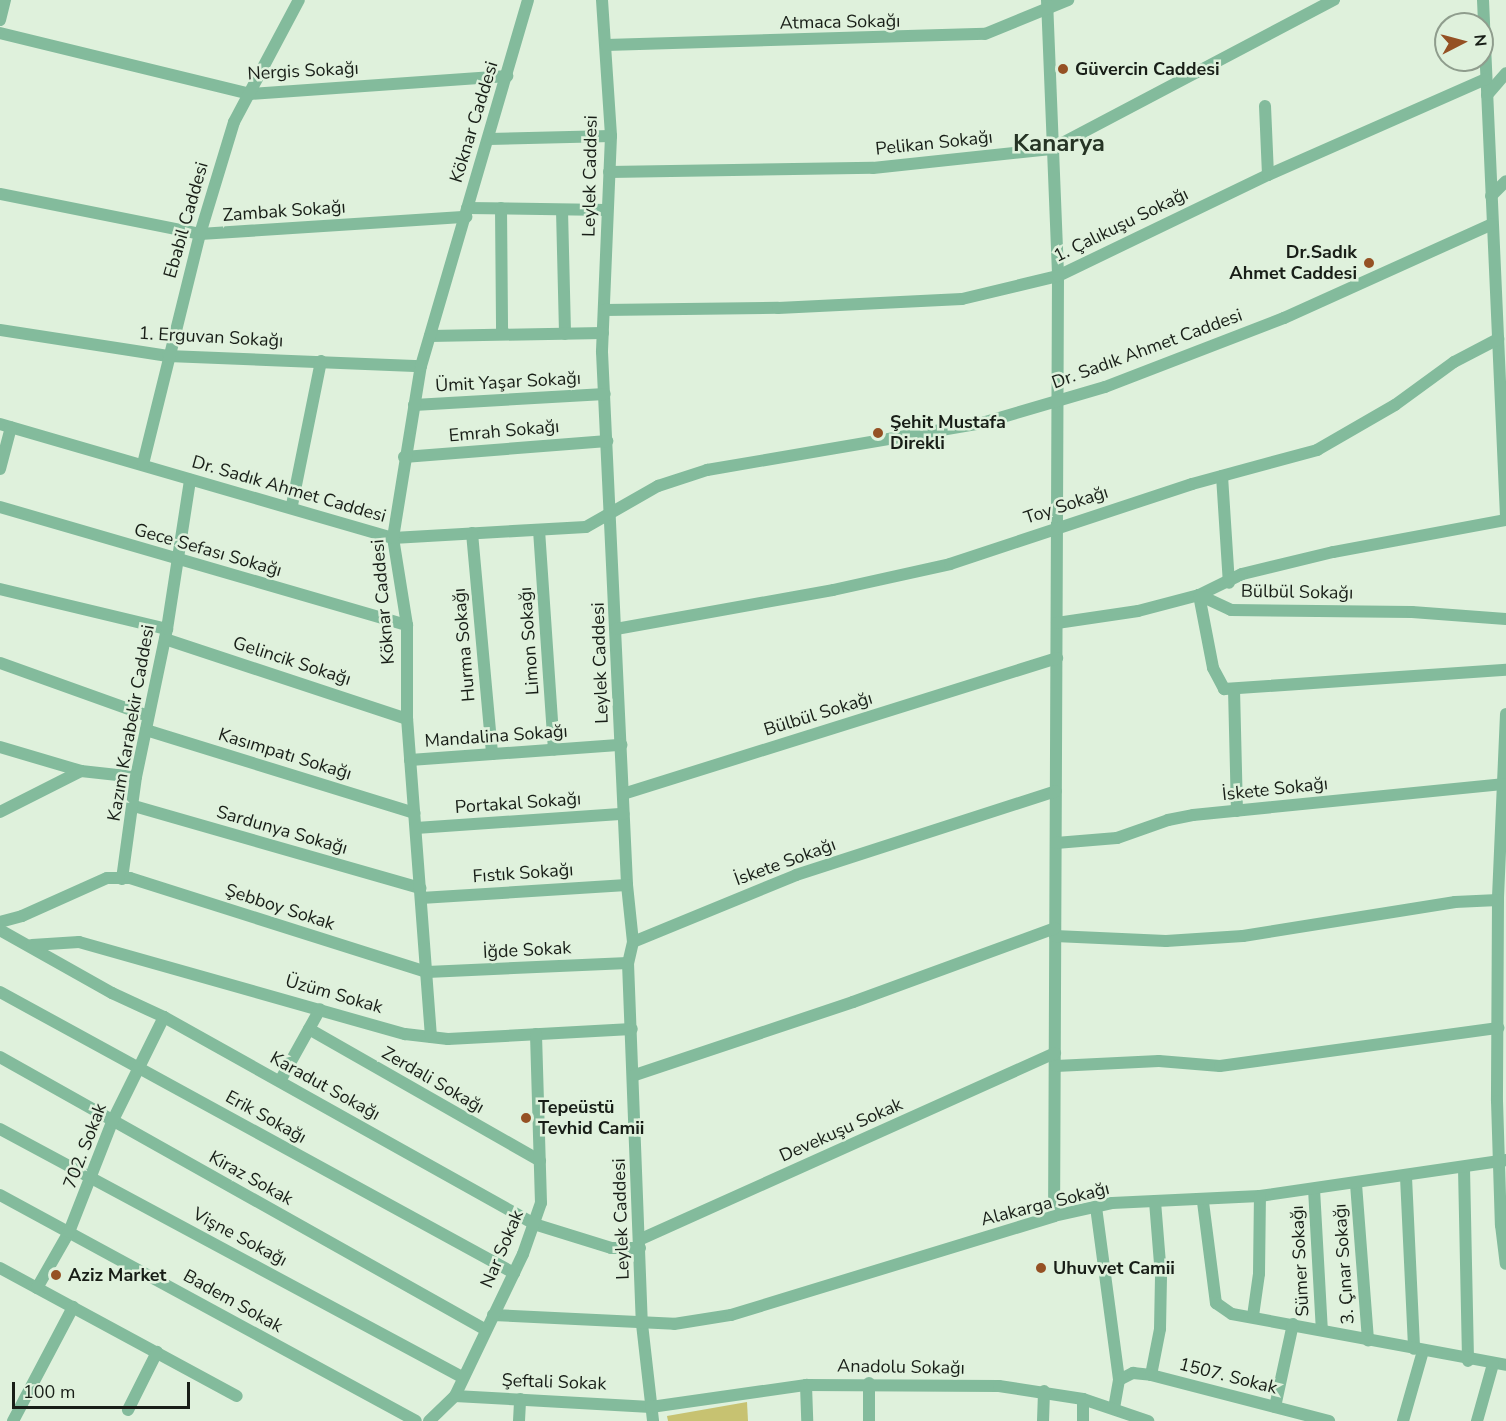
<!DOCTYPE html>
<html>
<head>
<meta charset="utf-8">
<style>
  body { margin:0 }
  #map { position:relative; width:1506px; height:1421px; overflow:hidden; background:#dff1dc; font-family:"Nunito Sans",sans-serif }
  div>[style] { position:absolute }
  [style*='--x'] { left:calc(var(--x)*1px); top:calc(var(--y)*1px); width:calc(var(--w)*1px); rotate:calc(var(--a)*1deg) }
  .green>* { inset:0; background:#c7c271 }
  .minor>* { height:12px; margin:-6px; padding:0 6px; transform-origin:6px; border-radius:6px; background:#83bb9c }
  .dots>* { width:16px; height:16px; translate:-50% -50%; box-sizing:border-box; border:3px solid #dff1dc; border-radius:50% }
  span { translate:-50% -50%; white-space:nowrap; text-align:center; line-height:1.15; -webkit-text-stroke:5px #dff1dc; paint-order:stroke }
  .street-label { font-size:18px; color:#181e17 }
  .poi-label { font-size:18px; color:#181e17; font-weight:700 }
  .left { translate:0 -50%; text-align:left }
  .right { translate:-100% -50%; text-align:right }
  .district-label { font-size:24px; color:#263425; font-weight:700 }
  .north { position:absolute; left:1434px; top:12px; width:60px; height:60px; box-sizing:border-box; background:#dff1dc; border:2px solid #8f9d8d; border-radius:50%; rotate:84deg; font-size:16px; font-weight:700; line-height:24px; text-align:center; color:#181e17 }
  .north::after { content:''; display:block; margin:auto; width:21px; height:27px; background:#955124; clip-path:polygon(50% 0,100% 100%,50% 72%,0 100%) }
  .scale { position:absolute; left:12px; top:1382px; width:178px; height:27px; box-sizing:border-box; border:3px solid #181e17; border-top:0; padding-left:8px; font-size:18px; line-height:21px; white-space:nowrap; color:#181e17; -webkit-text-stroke:4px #dff1dc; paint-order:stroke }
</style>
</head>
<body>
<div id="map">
  <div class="green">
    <div style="clip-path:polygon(747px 1402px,748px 1421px,668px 1421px,667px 1416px)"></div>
  </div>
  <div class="minor">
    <div style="--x:602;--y:0;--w:136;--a:86.2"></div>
    <div style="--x:611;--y:136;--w:216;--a:92.4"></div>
    <div style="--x:602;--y:352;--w:534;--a:87.31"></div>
    <div style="--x:627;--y:885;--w:57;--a:84"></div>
    <div style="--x:633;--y:942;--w:22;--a:103"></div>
    <div style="--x:628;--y:963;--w:361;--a:87.8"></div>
    <div style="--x:642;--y:1324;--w:98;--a:83.5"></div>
    <div style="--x:1047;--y:0;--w:276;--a:87.7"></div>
    <div style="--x:1058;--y:276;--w:940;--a:90.24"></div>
    <div style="--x:1483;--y:0;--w:518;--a:87.45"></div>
    <div style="--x:0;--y:20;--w:21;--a:-76"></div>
    <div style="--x:0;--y:33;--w:257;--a:13.7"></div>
    <div style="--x:250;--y:94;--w:258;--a:-4"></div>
    <div style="--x:606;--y:45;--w:379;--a:-1.7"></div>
    <div style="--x:985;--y:34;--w:90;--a:-22.3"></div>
    <div style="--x:1487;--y:95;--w:29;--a:-49"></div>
    <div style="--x:1265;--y:106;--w:69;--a:87.5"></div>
    <div style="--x:489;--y:139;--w:122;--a:-1.4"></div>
    <div style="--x:609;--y:172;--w:264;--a:-0.9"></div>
    <div style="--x:873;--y:168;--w:179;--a:-6.1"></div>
    <div style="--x:1051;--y:149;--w:320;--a:-27.8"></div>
    <div style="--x:0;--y:194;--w:204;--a:11.3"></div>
    <div style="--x:200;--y:234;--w:267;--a:-3.7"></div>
    <div style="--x:1491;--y:196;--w:21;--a:-45"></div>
    <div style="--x:467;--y:208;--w:140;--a:0.8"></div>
    <div style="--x:501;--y:208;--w:126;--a:89.5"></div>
    <div style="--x:562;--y:210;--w:124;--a:88.6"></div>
    <div style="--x:604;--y:310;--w:174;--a:-0.7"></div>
    <div style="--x:778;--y:308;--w:184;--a:-2.8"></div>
    <div style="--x:962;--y:299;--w:99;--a:-13.5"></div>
    <div style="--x:1058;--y:276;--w:233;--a:-25.7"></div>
    <div style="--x:1268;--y:175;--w:238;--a:-23.8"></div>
    <div style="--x:0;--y:330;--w:170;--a:8.8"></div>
    <div style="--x:168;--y:356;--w:253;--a:2.3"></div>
    <div style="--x:430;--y:336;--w:173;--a:-1"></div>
    <div style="--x:414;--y:405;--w:191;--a:-3.3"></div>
    <div style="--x:0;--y:424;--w:409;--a:16.2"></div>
    <div style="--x:393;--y:538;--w:193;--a:-3.3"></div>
    <div style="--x:586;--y:527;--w:83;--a:-29.7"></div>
    <div style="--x:658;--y:486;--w:52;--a:-18.1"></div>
    <div style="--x:707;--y:470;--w:279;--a:-9.7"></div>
    <div style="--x:982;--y:423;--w:128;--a:-16.3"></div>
    <div style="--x:1105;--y:387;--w:192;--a:-21.1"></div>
    <div style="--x:1284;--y:318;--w:228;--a:-24.3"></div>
    <div style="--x:404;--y:457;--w:204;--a:-4.5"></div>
    <div style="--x:143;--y:464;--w:237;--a:-76.1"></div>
    <div style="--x:200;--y:234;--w:117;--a:-73.1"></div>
    <div style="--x:234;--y:122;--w:138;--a:-62"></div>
    <div style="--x:0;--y:469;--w:43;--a:-75.3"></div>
    <div style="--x:1222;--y:476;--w:107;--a:86.3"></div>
    <div style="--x:292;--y:505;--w:147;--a:-78.6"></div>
    <div style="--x:0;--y:507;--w:424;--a:16.2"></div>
    <div style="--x:1506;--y:520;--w:176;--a:169.5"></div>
    <div style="--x:1333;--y:552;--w:94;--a:166.4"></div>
    <div style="--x:1242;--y:574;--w:48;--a:154"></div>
    <div style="--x:1199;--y:595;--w:74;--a:79.1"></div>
    <div style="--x:1213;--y:668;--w:24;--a:62"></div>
    <div style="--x:1224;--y:689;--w:283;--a:-3.9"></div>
    <div style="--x:539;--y:530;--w:220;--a:86.1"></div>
    <div style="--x:472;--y:533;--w:222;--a:84.8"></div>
    <div style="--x:0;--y:589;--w:172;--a:13.5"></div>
    <div style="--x:1057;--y:623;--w:82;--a:-8.4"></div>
    <div style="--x:1138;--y:611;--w:63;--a:-14.7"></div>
    <div style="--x:1199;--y:595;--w:35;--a:25"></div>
    <div style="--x:1231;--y:610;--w:181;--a:0.6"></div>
    <div style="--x:1412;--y:612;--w:94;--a:4.3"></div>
    <div style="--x:616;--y:629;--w:220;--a:-10.2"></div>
    <div style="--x:833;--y:590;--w:120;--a:-12.5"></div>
    <div style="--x:950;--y:564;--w:255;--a:-18.3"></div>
    <div style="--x:1192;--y:484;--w:130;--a:-15.2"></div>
    <div style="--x:1317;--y:450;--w:90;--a:-30"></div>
    <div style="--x:1395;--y:405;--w:73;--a:-36.1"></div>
    <div style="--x:1454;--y:362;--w:50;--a:-27.6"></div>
    <div style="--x:165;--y:639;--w:255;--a:18.3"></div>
    <div style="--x:0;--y:663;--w:157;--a:19.7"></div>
    <div style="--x:1234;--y:689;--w:122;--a:88.6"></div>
    <div style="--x:1506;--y:714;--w:186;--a:92.5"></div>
    <div style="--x:1498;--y:900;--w:201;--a:90.3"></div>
    <div style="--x:1497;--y:1101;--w:124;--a:88.2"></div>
    <div style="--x:1501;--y:1225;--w:39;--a:83"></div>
    <div style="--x:146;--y:730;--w:281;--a:17.2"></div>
    <div style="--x:0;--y:747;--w:84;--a:16.5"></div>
    <div style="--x:81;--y:771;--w:55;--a:6.2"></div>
    <div style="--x:410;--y:760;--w:212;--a:-4.1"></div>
    <div style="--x:623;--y:794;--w:455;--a:-17.4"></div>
    <div style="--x:134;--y:806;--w:298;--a:16"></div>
    <div style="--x:0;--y:812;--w:91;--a:-26.8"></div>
    <div style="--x:416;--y:828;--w:208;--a:-3.9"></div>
    <div style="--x:1056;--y:843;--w:61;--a:-4.7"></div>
    <div style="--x:1117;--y:838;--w:54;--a:-19.4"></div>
    <div style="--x:1168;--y:820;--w:25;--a:-11"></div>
    <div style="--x:1193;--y:815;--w:311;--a:-5.7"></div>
    <div style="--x:122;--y:879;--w:103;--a:-82.2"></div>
    <div style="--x:136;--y:777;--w:151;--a:-78.2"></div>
    <div style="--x:167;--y:629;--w:151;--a:-81.2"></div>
    <div style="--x:421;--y:898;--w:206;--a:-3.6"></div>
    <div style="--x:0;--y:922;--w:23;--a:-15"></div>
    <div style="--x:22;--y:916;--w:93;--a:-24.1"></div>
    <div style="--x:107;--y:878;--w:23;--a:0"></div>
    <div style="--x:130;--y:878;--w:312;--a:17.6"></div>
    <div style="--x:427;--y:972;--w:201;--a:-2.6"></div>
    <div style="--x:0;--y:930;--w:129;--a:29.4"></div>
    <div style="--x:112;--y:993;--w:57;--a:24.8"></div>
    <div style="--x:164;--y:1017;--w:424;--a:29.2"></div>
    <div style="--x:534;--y:1224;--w:81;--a:17.3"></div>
    <div style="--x:611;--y:1248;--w:29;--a:0"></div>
    <div style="--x:1055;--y:936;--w:111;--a:2.6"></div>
    <div style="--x:1166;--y:941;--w:77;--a:-3.7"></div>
    <div style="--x:1243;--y:936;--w:215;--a:-9.1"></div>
    <div style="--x:1455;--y:902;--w:43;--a:-2.7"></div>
    <div style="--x:633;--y:942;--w:176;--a:-22.3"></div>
    <div style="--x:796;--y:875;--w:273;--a:-17.9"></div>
    <div style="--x:32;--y:945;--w:47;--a:-3.7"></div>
    <div style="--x:79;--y:942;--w:339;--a:15.8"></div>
    <div style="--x:405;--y:1034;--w:43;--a:6.6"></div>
    <div style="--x:448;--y:1039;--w:184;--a:-3.1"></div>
    <div style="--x:0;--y:992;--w:586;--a:28.67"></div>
    <div style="--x:309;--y:1029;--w:266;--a:29.7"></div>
    <div style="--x:431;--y:1037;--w:319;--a:-94.3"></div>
    <div style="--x:407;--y:719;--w:94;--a:-90"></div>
    <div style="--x:407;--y:625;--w:88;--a:-99.1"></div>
    <div style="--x:393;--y:538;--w:174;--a:-80.8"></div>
    <div style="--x:421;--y:366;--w:381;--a:-73.7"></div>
    <div style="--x:0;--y:1057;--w:557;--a:29.32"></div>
    <div style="--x:1056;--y:1066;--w:103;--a:-2.8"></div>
    <div style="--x:1159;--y:1061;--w:61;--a:4.7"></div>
    <div style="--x:1220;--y:1066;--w:281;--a:-7.8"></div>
    <div style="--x:635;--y:1075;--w:230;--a:-18.5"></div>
    <div style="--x:853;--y:1002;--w:215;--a:-20.1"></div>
    <div style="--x:280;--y:1081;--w:82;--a:-60.9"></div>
    <div style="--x:0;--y:1129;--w:524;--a:28.23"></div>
    <div style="--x:1464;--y:1168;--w:193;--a:88.8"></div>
    <div style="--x:1406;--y:1177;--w:172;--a:87.3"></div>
    <div style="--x:1356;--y:1184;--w:157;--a:85.6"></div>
    <div style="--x:1314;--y:1189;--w:141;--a:86.8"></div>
    <div style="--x:0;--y:1195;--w:473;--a:28.5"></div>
    <div style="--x:1203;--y:1202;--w:102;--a:82.7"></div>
    <div style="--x:1216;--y:1303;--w:19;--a:35"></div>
    <div style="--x:1232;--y:1314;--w:279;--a:10.5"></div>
    <div style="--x:1096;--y:1207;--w:175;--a:82.4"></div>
    <div style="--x:1119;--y:1380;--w:28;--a:100"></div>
    <div style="--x:641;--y:1239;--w:454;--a:-24.2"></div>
    <div style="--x:0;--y:1268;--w:269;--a:28.4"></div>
    <div style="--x:37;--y:1288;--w:64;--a:-60.3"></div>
    <div style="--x:69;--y:1232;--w:120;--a:-68.6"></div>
    <div style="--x:113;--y:1120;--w:115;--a:-63.7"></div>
    <div style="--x:493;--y:1315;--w:181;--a:2.8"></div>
    <div style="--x:674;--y:1324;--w:58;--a:-9"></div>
    <div style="--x:731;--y:1315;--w:338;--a:-17"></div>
    <div style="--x:1054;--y:1216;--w:59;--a:-12.6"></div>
    <div style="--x:1112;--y:1203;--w:148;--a:-2.7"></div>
    <div style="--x:1260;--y:1196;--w:249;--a:-8.3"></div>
    <div style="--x:1253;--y:1316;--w:42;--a:-81.9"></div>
    <div style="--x:1259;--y:1274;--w:78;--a:-89.3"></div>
    <div style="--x:1151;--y:1375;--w:47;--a:-78.9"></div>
    <div style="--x:1160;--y:1329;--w:53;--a:-88.9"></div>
    <div style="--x:1161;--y:1276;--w:75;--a:-94.6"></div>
    <div style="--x:1119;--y:1380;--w:16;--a:-27"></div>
    <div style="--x:1133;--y:1373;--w:18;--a:6"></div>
    <div style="--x:1151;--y:1375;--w:184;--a:14.5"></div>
    <div style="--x:869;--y:1383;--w:38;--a:90"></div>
    <div style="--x:806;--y:1385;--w:36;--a:88"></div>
    <div style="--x:455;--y:1396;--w:196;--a:3.2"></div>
    <div style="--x:651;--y:1407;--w:157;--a:-8.1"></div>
    <div style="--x:806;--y:1385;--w:193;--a:0.3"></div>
    <div style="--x:999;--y:1386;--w:85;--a:8.8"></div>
    <div style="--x:1083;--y:1399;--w:69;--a:18.7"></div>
    <div style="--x:1275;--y:1407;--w:85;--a:-77.8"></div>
    <div style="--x:128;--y:1410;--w:65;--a:-63.4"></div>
    <div style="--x:13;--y:1421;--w:129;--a:-62.2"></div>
    <div style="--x:429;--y:1421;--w:36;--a:-44"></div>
    <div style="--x:455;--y:1396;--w:157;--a:-64.4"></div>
    <div style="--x:523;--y:1254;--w:54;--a:-70.6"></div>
    <div style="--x:541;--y:1203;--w:169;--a:-91.7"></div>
    <div style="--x:519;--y:1421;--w:22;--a:-87"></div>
    <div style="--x:1043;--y:1421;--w:30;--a:-88"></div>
    <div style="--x:1083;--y:1421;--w:22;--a:-90"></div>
    <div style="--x:1403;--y:1421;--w:73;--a:-74.1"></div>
    <div style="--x:1477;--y:1421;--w:59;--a:-74.3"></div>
  </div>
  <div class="dots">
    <div style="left:1063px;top:69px;background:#955124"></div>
    <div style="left:1369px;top:263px;background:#955124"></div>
    <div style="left:878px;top:433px;background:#955124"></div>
    <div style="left:526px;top:1118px;background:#955124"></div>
    <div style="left:1041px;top:1268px;background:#955124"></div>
    <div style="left:56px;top:1275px;background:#955124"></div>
  </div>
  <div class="street-label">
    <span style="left:840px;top:22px;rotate:-1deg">Atmaca Sokağı</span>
    <span style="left:303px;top:71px;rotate:-3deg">Nergis Sokağı</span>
    <span style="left:474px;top:122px;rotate:-73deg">Köknar Caddesi</span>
    <span style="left:934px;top:143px;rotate:-6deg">Pelikan Sokağı</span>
    <span style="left:590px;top:176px;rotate:-89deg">Leylek Caddesi</span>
    <span style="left:284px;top:211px;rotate:-4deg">Zambak Sokağı</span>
    <span style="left:186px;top:220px;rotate:-74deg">Ebabil Caddesi</span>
    <span style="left:1121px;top:225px;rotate:-26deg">1. Çalıkuşu Sokağı</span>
    <span style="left:211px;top:337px;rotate:3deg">1. Erguvan Sokağı</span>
    <span style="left:1147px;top:349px;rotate:-20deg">Dr. Sadık Ahmet Caddesi</span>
    <span style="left:508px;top:382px;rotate:-3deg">Ümit Yaşar Sokağı</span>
    <span style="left:504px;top:431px;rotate:-5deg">Emrah Sokağı</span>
    <span style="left:289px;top:489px;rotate:16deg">Dr. Sadık Ahmet Caddesi</span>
    <span style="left:1066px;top:505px;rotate:-18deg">Toy Sokağı</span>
    <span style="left:208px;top:550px;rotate:16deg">Gece Sefası Sokağı</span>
    <span style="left:1297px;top:592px;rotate:1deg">Bülbül Sokağı</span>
    <span style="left:383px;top:602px;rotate:-95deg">Köknar Caddesi</span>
    <span style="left:529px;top:641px;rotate:-94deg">Limon Sokağı</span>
    <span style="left:464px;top:645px;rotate:-95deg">Hurma Sokağı</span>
    <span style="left:292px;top:661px;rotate:18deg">Gelincik Sokağı</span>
    <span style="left:600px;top:663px;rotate:-92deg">Leylek Caddesi</span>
    <span style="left:818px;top:714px;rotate:-17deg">Bülbül Sokağı</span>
    <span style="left:131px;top:723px;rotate:-80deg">Kazım Karabekir Caddesi</span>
    <span style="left:496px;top:736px;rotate:-4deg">Mandalina Sokağı</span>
    <span style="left:285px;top:754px;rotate:17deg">Kasımpatı Sokağı</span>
    <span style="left:1275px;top:789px;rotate:-6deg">İskete Sokağı</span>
    <span style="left:518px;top:803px;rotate:-4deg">Portakal Sokağı</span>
    <span style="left:282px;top:830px;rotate:16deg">Sardunya Sokağı</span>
    <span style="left:785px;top:862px;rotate:-20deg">İskete Sokağı</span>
    <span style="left:523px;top:873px;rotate:-4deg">Fıstık Sokağı</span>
    <span style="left:280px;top:907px;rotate:18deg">Şebboy Sokak</span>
    <span style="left:527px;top:950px;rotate:-3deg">İğde Sokak</span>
    <span style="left:334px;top:994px;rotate:16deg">Üzüm Sokak</span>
    <span style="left:433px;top:1080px;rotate:30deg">Zerdali Sokağı</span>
    <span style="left:325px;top:1086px;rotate:29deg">Karadut Sokağı</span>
    <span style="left:266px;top:1117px;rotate:29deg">Erik Sokağı</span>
    <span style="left:841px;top:1130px;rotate:-24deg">Devekuşu Sokak</span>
    <span style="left:85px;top:1146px;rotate:-69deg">702. Sokak</span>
    <span style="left:251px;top:1178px;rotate:29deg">Kiraz Sokak</span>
    <span style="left:1045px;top:1204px;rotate:-14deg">Alakarga Sokağı</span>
    <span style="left:621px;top:1219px;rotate:-92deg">Leylek Caddesi</span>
    <span style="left:240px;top:1237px;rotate:28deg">Vişne Sokağı</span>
    <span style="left:502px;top:1249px;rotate:-67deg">Nar Sokak</span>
    <span style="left:1300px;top:1261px;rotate:-93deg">Sümer Sokağı</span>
    <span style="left:1344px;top:1264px;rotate:-94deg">3. Çınar Sokağı</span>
    <span style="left:233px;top:1301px;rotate:29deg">Badem Sokak</span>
    <span style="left:901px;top:1367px;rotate:1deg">Anadolu Sokağı</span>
    <span style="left:1228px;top:1376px;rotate:14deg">1507. Sokak</span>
    <span style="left:554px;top:1382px;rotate:2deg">Şeftali Sokak</span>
  </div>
  <div class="poi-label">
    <span class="left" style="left:1075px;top:69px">Güvercin Caddesi</span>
    <span class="right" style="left:1357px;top:263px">Dr.Sadık<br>Ahmet Caddesi</span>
    <span class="left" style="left:890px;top:433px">Şehit Mustafa<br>Direkli</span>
    <span class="left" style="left:538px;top:1118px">Tepeüstü<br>Tevhid Camii</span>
    <span class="left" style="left:1053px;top:1268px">Uhuvvet Camii</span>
    <span class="left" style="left:68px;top:1275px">Aziz Market</span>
  </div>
  <div class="district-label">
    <span style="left:1059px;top:144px">Kanarya</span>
  </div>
  <div class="north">N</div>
  <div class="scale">100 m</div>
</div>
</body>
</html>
